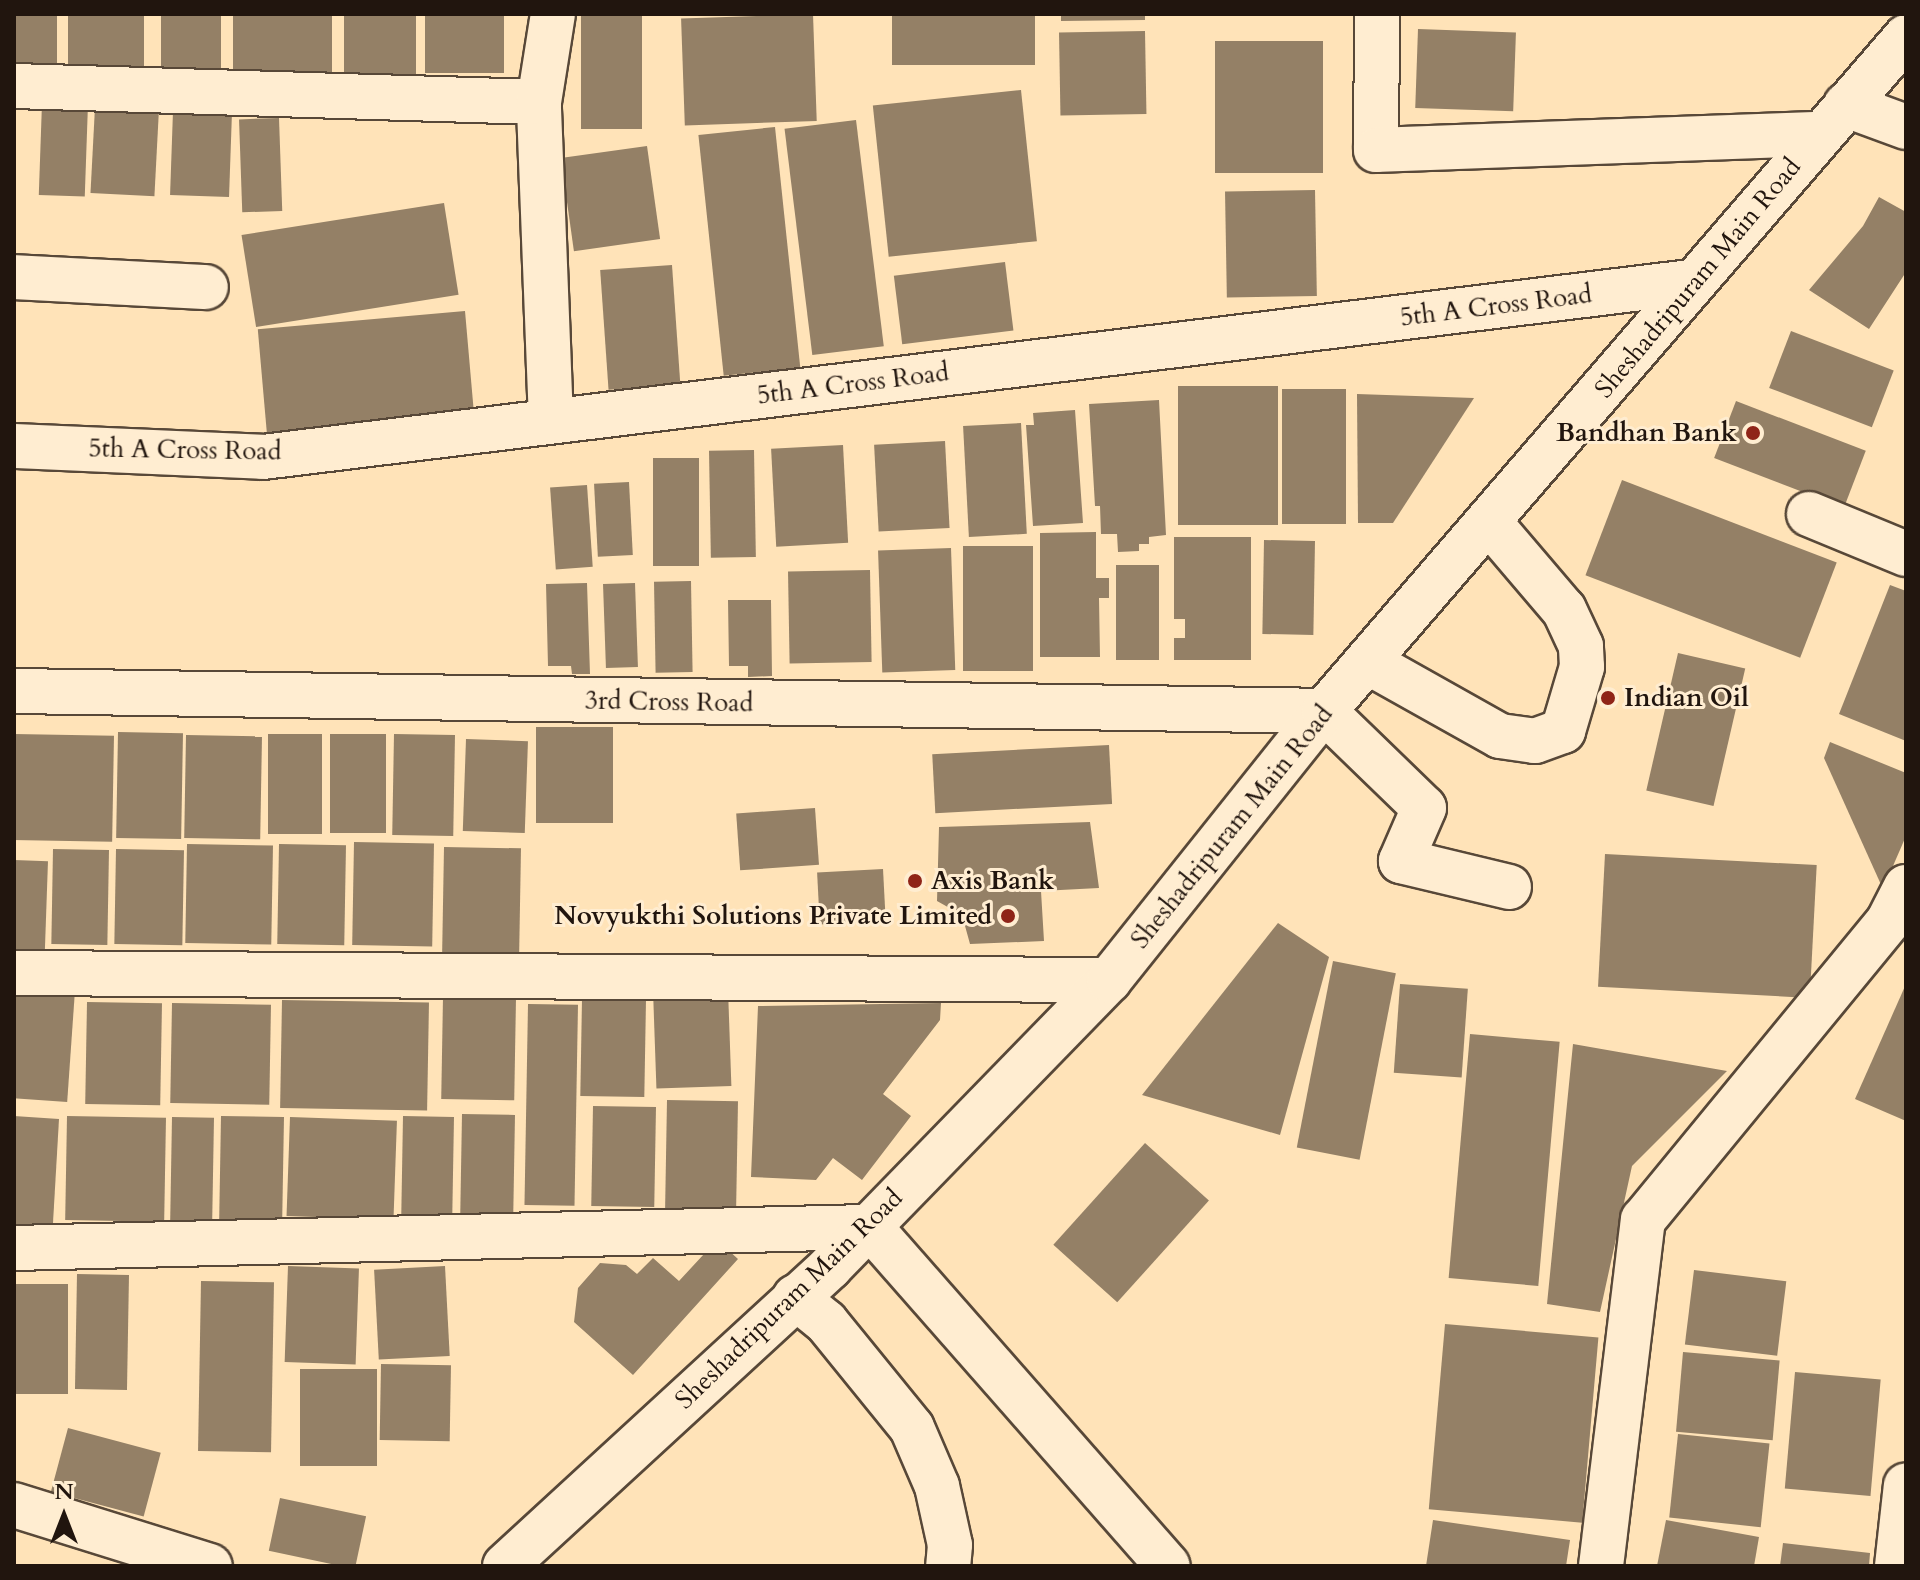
<!DOCTYPE html>
<html>
<head>
<meta charset="utf-8">
<style>
  body { margin:0 }
  #map { position:relative; width:1920px; height:1580px; overflow:hidden; background:#ffe3b8; font-family:Cardo,serif }
  div>[style] { position:absolute }
  [style*='--x'] { left:calc(var(--x)*1px); top:calc(var(--y)*1px); width:calc(var(--w)*1px); rotate:calc(var(--a)*1deg) }
  .building>* { inset:0; background:#948066; transform-origin:0 0 }
  .roads { filter:drop-shadow(2px 0 #584838) drop-shadow(-2px 0 #584838) drop-shadow(0 2px #584838) drop-shadow(0 -2px #584838) }
  .minor>* { height:44px; margin:-22px; padding:0 22px; transform-origin:22px; border-radius:22px; background:#ffedd1 }
  .dots>* { width:22px; height:22px; translate:-50% -50%; box-sizing:border-box; border:4px solid #ffedd1; border-radius:50% }
  span { translate:-50% -50%; white-space:nowrap; text-align:center; line-height:1.15; -webkit-text-stroke:6px #ffedd1; paint-order:stroke }
  .street-label { font-size:26px; color:#21150e }
  .poi-label { font-size:26px; color:#21150e; font-weight:700 }
  .right { translate:-100% -50%; text-align:right }
  .left { translate:0 -50%; text-align:left }
  .frame { position:absolute; inset:0; border:16px solid #21150e; pointer-events:none }
  .north { position:absolute; left:24px; top:1476px; width:80px; height:80px; -webkit-text-stroke:6px #ffedd1; paint-order:stroke; rotate:0deg; font-size:22px; font-weight:700; line-height:32px; text-align:center; color:#21150e }
  .north::after { content:''; display:block; margin:auto; width:28px; height:36px; background:#21150e; clip-path:polygon(50% 0,100% 100%,50% 72%,0 100%) }
</style>
</head>
<body>
<div id="map">
  <div class="building">
    <div style="left:14px;top:14px;width:43px;height:52px"></div>
    <div style="left:68px;top:14px;width:76px;height:56px"></div>
    <div style="left:161px;top:14px;width:60px;height:69px"></div>
    <div style="left:233px;top:14px;width:99px;height:66px"></div>
    <div style="left:344px;top:14px;width:72px;height:71px"></div>
    <div style="left:425px;top:14px;width:79px;height:59px"></div>
    <div style="left:581px;top:14px;width:61px;height:115px"></div>
    <div style="left:813px;top:14px;width:107px;height:132px;rotate:88deg"></div>
    <div style="left:892px;top:14px;width:143px;height:51px"></div>
    <div style="clip-path:polygon(1061px 14px,1145px 14px,1145px 20px,1061px 21px)"></div>
    <div style="left:1418px;top:29px;width:98px;height:79px;rotate:2deg"></div>
    <div style="left:1145px;top:31px;width:83px;height:86px;rotate:89deg"></div>
    <div style="left:1215px;top:41px;width:108px;height:132px"></div>
    <div style="left:1021px;top:90px;width:152px;height:149px;rotate:84deg"></div>
    <div style="left:42px;top:103px;width:46px;height:92px;rotate:2deg"></div>
    <div style="left:95px;top:107px;width:64px;height:86px;rotate:3deg"></div>
    <div style="left:173px;top:111px;width:59px;height:84px;rotate:2deg"></div>
    <div style="left:279px;top:118px;width:93px;height:40px;rotate:88deg"></div>
    <div style="left:856px;top:120px;width:228px;height:72px;rotate:83deg"></div>
    <div style="left:775px;top:127px;width:242px;height:77px;rotate:84deg"></div>
    <div style="left:647px;top:146px;width:94px;height:87px;rotate:82deg"></div>
    <div style="left:1315px;top:190px;width:106px;height:90px;rotate:89deg"></div>
    <div style="clip-path:polygon(1879px 197px,1906px 212px,1906px 272px,1869px 329px,1809px 290px,1863px 226px)"></div>
    <div style="left:444px;top:203px;width:93px;height:205px;rotate:81deg"></div>
    <div style="left:1005px;top:262px;width:69px;height:112px;rotate:83deg"></div>
    <div style="left:672px;top:265px;width:120px;height:72px;rotate:86deg"></div>
    <div style="left:465px;top:311px;width:108px;height:208px;rotate:85deg"></div>
    <div style="left:1791px;top:331px;width:110px;height:61px;rotate:21deg"></div>
    <div style="left:1278px;top:386px;width:139px;height:100px;rotate:90deg"></div>
    <div style="left:1282px;top:389px;width:64px;height:135px"></div>
    <div style="clip-path:polygon(1357px 394px,1474px 398px,1393px 523px,1358px 523px)"></div>
    <div style="clip-path:polygon(1159px 400px,1166px 535px,1149px 537px,1149px 544px,1139px 544px,1139px 551px,1118px 552px,1117px 534px,1101px 534px,1100px 506px,1095px 506px,1089px 404px)"></div>
    <div style="left:1736px;top:401px;width:139px;height:61px;rotate:21deg"></div>
    <div style="clip-path:polygon(1075px 410px,1083px 523px,1033px 526px,1026px 425px,1034px 425px,1033px 413px)"></div>
    <div style="left:1021px;top:423px;width:111px;height:58px;rotate:87deg"></div>
    <div style="left:945px;top:441px;width:87px;height:71px;rotate:87deg"></div>
    <div style="left:843px;top:445px;width:98px;height:72px;rotate:87deg"></div>
    <div style="left:754px;top:450px;width:107px;height:45px;rotate:89deg"></div>
    <div style="left:653px;top:458px;width:46px;height:108px"></div>
    <div style="left:1622px;top:480px;width:230px;height:102px;rotate:21deg"></div>
    <div style="left:629px;top:482px;width:73px;height:35px;rotate:87deg"></div>
    <div style="left:587px;top:485px;width:82px;height:37px;rotate:86deg"></div>
    <div style="clip-path:polygon(1096px 532px,1096px 578px,1109px 578px,1109px 598px,1099px 598px,1100px 657px,1040px 657px,1040px 533px)"></div>
    <div style="clip-path:polygon(1174px 537px,1251px 537px,1251px 660px,1174px 660px,1174px 638px,1185px 638px,1185px 619px,1174px 619px)"></div>
    <div style="left:1264px;top:540px;width:51px;height:94px;rotate:1deg"></div>
    <div style="left:1033px;top:546px;width:125px;height:70px;rotate:90deg"></div>
    <div style="left:951px;top:548px;width:122px;height:73px;rotate:88deg"></div>
    <div style="left:1116px;top:565px;width:43px;height:95px"></div>
    <div style="left:870px;top:570px;width:92px;height:82px;rotate:89deg"></div>
    <div style="left:691px;top:581px;width:91px;height:37px;rotate:89deg"></div>
    <div style="clip-path:polygon(587px 583px,590px 674px,572px 674px,571px 666px,548px 666px,546px 584px)"></div>
    <div style="left:635px;top:583px;width:84px;height:32px;rotate:88deg"></div>
    <div style="clip-path:polygon(1890px 585px,1906px 591px,1906px 741px,1839px 714px)"></div>
    <div style="clip-path:polygon(728px 600px,771px 600px,772px 676px,748px 677px,748px 666px,729px 666px)"></div>
    <div style="left:1678px;top:653px;width:69px;height:141px;rotate:13deg"></div>
    <div style="left:536px;top:727px;width:77px;height:96px"></div>
    <div style="left:118px;top:732px;width:65px;height:106px;rotate:1deg"></div>
    <div style="left:14px;top:734px;width:100px;height:106px;rotate:1deg"></div>
    <div style="left:268px;top:734px;width:54px;height:100px"></div>
    <div style="left:330px;top:734px;width:56px;height:99px"></div>
    <div style="left:394px;top:734px;width:61px;height:101px;rotate:1deg"></div>
    <div style="left:186px;top:735px;width:76px;height:103px;rotate:1deg"></div>
    <div style="left:466px;top:739px;width:62px;height:92px;rotate:2deg"></div>
    <div style="clip-path:polygon(1830px 742px,1906px 773px,1906px 836px,1883px 889px,1824px 758px)"></div>
    <div style="left:1109px;top:745px;width:59px;height:177px;rotate:87deg"></div>
    <div style="left:815px;top:808px;width:57px;height:79px;rotate:86deg"></div>
    <div style="clip-path:polygon(1090px 822px,1099px 888px,1041px 891px,1044px 941px,970px 944px,962px 915px,937px 901px,939px 827px)"></div>
    <div style="left:354px;top:842px;width:80px;height:103px;rotate:1deg"></div>
    <div style="left:187px;top:844px;width:86px;height:99px;rotate:1deg"></div>
    <div style="left:279px;top:844px;width:67px;height:100px;rotate:1deg"></div>
    <div style="left:444px;top:847px;width:77px;height:113px;rotate:1deg"></div>
    <div style="left:53px;top:849px;width:56px;height:95px;rotate:1deg"></div>
    <div style="left:116px;top:849px;width:68px;height:95px;rotate:1deg"></div>
    <div style="left:1605px;top:854px;width:212px;height:133px;rotate:3deg"></div>
    <div style="left:14px;top:860px;width:34px;height:99px;rotate:2deg"></div>
    <div style="left:883px;top:869px;width:52px;height:66px;rotate:87deg"></div>
    <div style="clip-path:polygon(1278px 923px,1329px 957px,1280px 1135px,1142px 1095px)"></div>
    <div style="left:1333px;top:961px;width:64px;height:190px;rotate:11deg"></div>
    <div style="left:1400px;top:984px;width:68px;height:89px;rotate:4deg"></div>
    <div style="clip-path:polygon(1906px 984px,1906px 1121px,1855px 1099px)"></div>
    <div style="left:14px;top:988px;width:61px;height:110px;rotate:4deg"></div>
    <div style="left:728px;top:989px;width:97px;height:75px;rotate:88deg"></div>
    <div style="left:443px;top:997px;width:73px;height:102px;rotate:1deg"></div>
    <div style="left:582px;top:999px;width:64px;height:97px;rotate:1deg"></div>
    <div style="left:282px;top:1000px;width:147px;height:108px;rotate:1deg"></div>
    <div style="left:87px;top:1002px;width:75px;height:102px;rotate:1deg"></div>
    <div style="left:172px;top:1003px;width:99px;height:100px;rotate:1deg"></div>
    <div style="clip-path:polygon(941px 1003px,940px 1020px,883px 1094px,911px 1116px,862px 1180px,833px 1158px,816px 1180px,751px 1177px,758px 1006px)"></div>
    <div style="left:528px;top:1004px;width:50px;height:201px;rotate:1deg"></div>
    <div style="left:1470px;top:1034px;width:90px;height:245px;rotate:5deg"></div>
    <div style="clip-path:polygon(1573px 1044px,1727px 1071px,1632px 1166px,1600px 1312px,1547px 1304px)"></div>
    <div style="left:667px;top:1100px;width:71px;height:110px;rotate:1deg"></div>
    <div style="left:593px;top:1106px;width:63px;height:100px;rotate:1deg"></div>
    <div style="left:462px;top:1114px;width:53px;height:108px;rotate:1deg"></div>
    <div style="clip-path:polygon(14px 1116px,59px 1119px,52px 1240px,14px 1238px)"></div>
    <div style="left:67px;top:1116px;width:99px;height:104px;rotate:1deg"></div>
    <div style="left:221px;top:1116px;width:63px;height:115px;rotate:1deg"></div>
    <div style="left:403px;top:1116px;width:51px;height:108px;rotate:1deg"></div>
    <div style="left:172px;top:1117px;width:42px;height:118px;rotate:1deg"></div>
    <div style="left:290px;top:1117px;width:107px;height:99px;rotate:2deg"></div>
    <div style="left:1145px;top:1143px;width:86px;height:137px;rotate:42deg"></div>
    <div style="clip-path:polygon(717px 1240px,738px 1259px,633px 1375px,574px 1322px,578px 1288px,600px 1263px,626px 1265px,637px 1274px,653px 1258px,679px 1281px)"></div>
    <div style="left:288px;top:1266px;width:71px;height:96px;rotate:2deg"></div>
    <div style="left:445px;top:1266px;width:90px;height:71px;rotate:87deg"></div>
    <div style="left:1694px;top:1270px;width:93px;height:75px;rotate:7deg"></div>
    <div style="left:77px;top:1274px;width:52px;height:115px;rotate:1deg"></div>
    <div style="left:201px;top:1281px;width:73px;height:170px;rotate:1deg"></div>
    <div style="left:14px;top:1284px;width:54px;height:110px"></div>
    <div style="left:1445px;top:1324px;width:154px;height:186px;rotate:5deg"></div>
    <div style="left:1683px;top:1352px;width:97px;height:80px;rotate:5deg"></div>
    <div style="left:381px;top:1364px;width:70px;height:76px;rotate:1deg"></div>
    <div style="left:300px;top:1369px;width:77px;height:97px"></div>
    <div style="left:1795px;top:1372px;width:86px;height:117px;rotate:5deg"></div>
    <div style="left:68px;top:1428px;width:96px;height:66px;rotate:15deg"></div>
    <div style="left:1678px;top:1434px;width:92px;height:84px;rotate:6deg"></div>
    <div style="left:280px;top:1498px;width:88px;height:54px;rotate:12deg"></div>
    <div style="clip-path:polygon(1433px 1520px,1570px 1540px,1566px 1566px,1426px 1566px)"></div>
    <div style="clip-path:polygon(1666px 1520px,1759px 1537px,1754px 1566px,1657px 1566px)"></div>
    <div style="clip-path:polygon(1783px 1543px,1870px 1553px,1869px 1566px,1780px 1566px)"></div>
  </div>
  <div class="roads">
    <div class="minor">
      <div style="--x:1377;--y:14;--w:136;--a:90.4"></div>
      <div style="--x:1376;--y:150;--w:444;--a:-2.1"></div>
      <div style="--x:14;--y:86;--w:525;--a:1.75"></div>
      <div style="--x:1846;--y:105;--w:64;--a:20.1"></div>
      <div style="--x:14;--y:277;--w:192;--a:3"></div>
      <div style="--x:551;--y:421;--w:319;--a:-92.2"></div>
      <div style="--x:539;--y:102;--w:89;--a:-81"></div>
      <div style="--x:14;--y:446;--w:249;--a:2.5"></div>
      <div style="--x:263;--y:457;--w:1438;--a:-6.99"></div>
      <div style="--x:1809;--y:514;--w:105;--a:22.4"></div>
      <div style="--x:1368;--y:662;--w:151;--a:29.3"></div>
      <div style="--x:1500;--y:736;--w:35;--a:8"></div>
      <div style="--x:1535;--y:741;--w:30;--a:-20"></div>
      <div style="--x:1563;--y:731;--w:67;--a:-73.5"></div>
      <div style="--x:1582;--y:667;--w:21;--a:-93"></div>
      <div style="--x:1581;--y:646;--w:40;--a:-115"></div>
      <div style="--x:1564;--y:610;--w:116;--a:-130.4"></div>
      <div style="--x:14;--y:691;--w:1310;--a:0.87"></div>
      <div style="--x:1324;--y:711;--w:139;--a:44.1"></div>
      <div style="--x:1424;--y:808;--w:58;--a:113.5"></div>
      <div style="--x:1401;--y:861;--w:111;--a:13.5"></div>
      <div style="--x:14;--y:973;--w:1095;--a:0.37"></div>
      <div style="--x:14;--y:1248;--w:856;--a:-1.41"></div>
      <div style="--x:870;--y:1227;--w:451;--a:48.7"></div>
      <div style="--x:795;--y:1297;--w:40;--a:39"></div>
      <div style="--x:826;--y:1322;--w:136;--a:50.9"></div>
      <div style="--x:912;--y:1428;--w:63;--a:66.7"></div>
      <div style="--x:937;--y:1486;--w:60;--a:77.6"></div>
      <div style="--x:950;--y:1545;--w:21;--a:95"></div>
      <div style="--x:14;--y:1505;--w:205;--a:17.3"></div>
      <div style="--x:505;--y:1566;--w:442;--a:-42.6"></div>
      <div style="--x:830;--y:1267;--w:400;--a:-45.8"></div>
      <div style="--x:1109;--y:980;--w:344;--a:-51.4"></div>
      <div style="--x:1324;--y:711;--w:891;--a:-49.19"></div>
      <div style="--x:1601;--y:1566;--w:349;--a:-83.1"></div>
      <div style="--x:1643;--y:1220;--w:388;--a:-50.6"></div>
      <div style="--x:1889;--y:920;--w:37;--a:-63"></div>
      <div style="--x:1897;--y:1566;--w:81;--a:-83.7"></div>
    </div>
  </div>
  <div class="dots">
    <div style="left:1753px;top:433px;background:#8f2418"></div>
    <div style="left:1608px;top:698px;background:#8f2418"></div>
    <div style="left:915px;top:881px;background:#8f2418"></div>
    <div style="left:1008px;top:916px;background:#8f2418"></div>
  </div>
  <div class="street-label">
    <span style="left:1698px;top:278px;rotate:-50deg">Sheshadripuram Main Road</span>
    <span style="left:1496px;top:306px;rotate:-7deg">5th A Cross Road</span>
    <span style="left:853px;top:384px;rotate:-7deg">5th A Cross Road</span>
    <span style="left:185px;top:450px;rotate:1deg">5th A Cross Road</span>
    <span style="left:669px;top:702px;rotate:1deg">3rd Cross Road</span>
    <span style="left:1232px;top:827px;rotate:-51deg">Sheshadripuram Main Road</span>
    <span style="left:789px;top:1299px;rotate:-44deg">Sheshadripuram Main Road</span>
  </div>
  <div class="poi-label">
    <span class="right" style="left:1737px;top:433px">Bandhan Bank</span>
    <span class="left" style="left:1624px;top:698px">Indian Oil</span>
    <span class="left" style="left:931px;top:881px">Axis Bank</span>
    <span class="right" style="left:992px;top:916px">Novyukthi Solutions Private Limited</span>
  </div>
  <div class="frame"></div>
  <div class="north">N</div>
</div>
</body>
</html>
